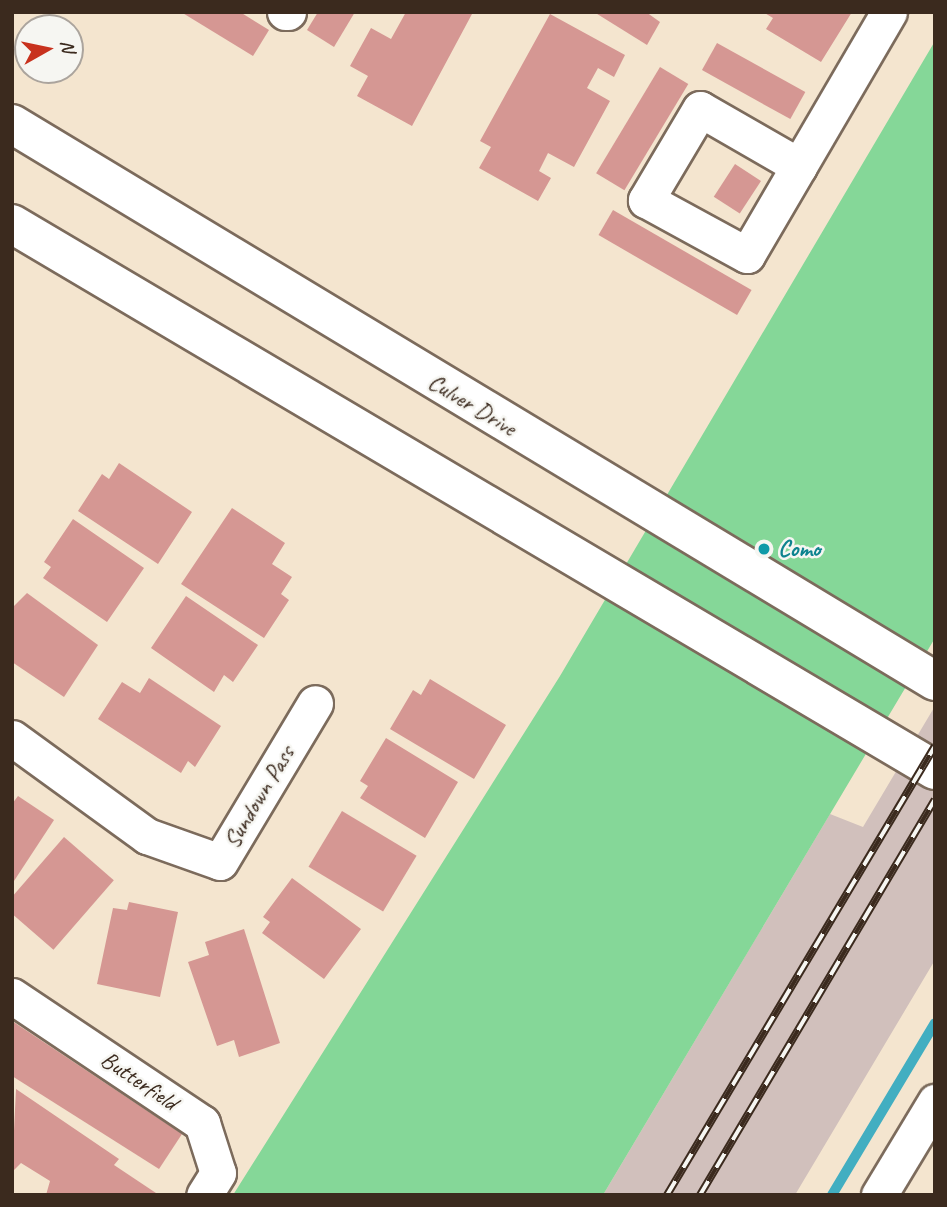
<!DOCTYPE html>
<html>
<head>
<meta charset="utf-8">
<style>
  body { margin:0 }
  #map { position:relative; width:947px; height:1207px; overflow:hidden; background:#f4e5cf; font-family:Caveat,sans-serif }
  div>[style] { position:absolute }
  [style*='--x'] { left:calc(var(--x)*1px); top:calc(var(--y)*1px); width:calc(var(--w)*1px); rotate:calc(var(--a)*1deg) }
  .industrial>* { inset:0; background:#d1c0bc }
  .green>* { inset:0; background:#85d798 }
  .stream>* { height:10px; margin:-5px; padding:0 5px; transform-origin:5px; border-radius:5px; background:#42aec1 }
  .building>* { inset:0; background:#d59793; transform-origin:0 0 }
  .roads { filter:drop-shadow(2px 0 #7c6b5c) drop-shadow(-2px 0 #7c6b5c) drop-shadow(0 2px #7c6b5c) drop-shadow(0 -2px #7c6b5c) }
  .minor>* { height:35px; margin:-17.5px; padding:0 17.5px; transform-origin:17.5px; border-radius:17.5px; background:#fff }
  .major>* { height:38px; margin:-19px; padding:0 19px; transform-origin:19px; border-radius:19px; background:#fff }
  .rail>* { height:8px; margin-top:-4px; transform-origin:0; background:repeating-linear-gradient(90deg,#f6f6f2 0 16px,#3b2a1e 0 32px); box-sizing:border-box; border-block:2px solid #3b2a1e }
  .dots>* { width:19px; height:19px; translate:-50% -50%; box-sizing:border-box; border:4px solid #f6f6f2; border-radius:50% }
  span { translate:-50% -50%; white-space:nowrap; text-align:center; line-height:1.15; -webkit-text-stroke:5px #f6f6f2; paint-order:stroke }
  .street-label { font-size:24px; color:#3b2a1e }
  .culture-label { font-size:24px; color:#0d838f; font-weight:700 }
  .left { translate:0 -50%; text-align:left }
  .frame { position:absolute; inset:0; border:14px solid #3b2a1e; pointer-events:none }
  .north { position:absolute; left:14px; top:14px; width:70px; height:70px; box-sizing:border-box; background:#f6f6f2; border:2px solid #aba49d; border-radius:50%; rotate:81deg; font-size:19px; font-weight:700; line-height:28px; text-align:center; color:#3b2a1e }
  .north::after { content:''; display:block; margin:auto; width:24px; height:32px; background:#c8321e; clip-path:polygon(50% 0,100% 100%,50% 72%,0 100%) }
</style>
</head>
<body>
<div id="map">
  <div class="industrial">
    <div style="clip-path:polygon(935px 706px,935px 960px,795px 1195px,603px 1195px,830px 814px,863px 827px)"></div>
  </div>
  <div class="green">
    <div style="clip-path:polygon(935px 41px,935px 638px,603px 1195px,233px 1195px,560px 676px)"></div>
  </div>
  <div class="stream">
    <div style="--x:832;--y:1195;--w:200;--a:-59.1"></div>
  </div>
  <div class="building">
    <div style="clip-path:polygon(181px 12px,240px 12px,269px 30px,253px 56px)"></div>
    <div style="clip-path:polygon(318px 12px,355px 12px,334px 47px,307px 30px)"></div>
    <div style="clip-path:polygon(406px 12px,472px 14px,412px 126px,357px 96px,368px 76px,350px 66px,371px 28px,391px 39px)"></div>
    <div style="clip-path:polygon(594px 12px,646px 12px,660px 22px,647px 45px)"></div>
    <div style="clip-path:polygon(763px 12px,852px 12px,821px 62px,766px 29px,773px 18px)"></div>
    <div style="clip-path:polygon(550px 14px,625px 55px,614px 77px,598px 68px,587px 88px,610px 101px,574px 167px,548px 153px,539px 171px,551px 178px,538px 201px,479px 168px,491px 147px,480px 141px)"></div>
    <div style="left:717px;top:43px;width:101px;height:31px;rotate:29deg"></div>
    <div style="left:660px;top:67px;width:33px;height:124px;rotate:31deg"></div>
    <div style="left:735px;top:164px;width:31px;height:39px;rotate:33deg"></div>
    <div style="left:613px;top:210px;width:160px;height:29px;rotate:30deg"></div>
    <div style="clip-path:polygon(119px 463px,192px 512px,158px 564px,78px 511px,102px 474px,109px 479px)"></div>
    <div style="clip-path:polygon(232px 508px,285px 543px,272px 564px,292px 577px,281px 594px,289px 600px,264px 638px,181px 584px)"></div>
    <div style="clip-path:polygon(73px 519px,144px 568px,107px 622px,43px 578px,51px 567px,44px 562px)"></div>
    <div style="clip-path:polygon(27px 593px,98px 645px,64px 697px,12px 662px,12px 608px)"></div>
    <div style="clip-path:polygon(186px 596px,258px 645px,233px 682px,224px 675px,214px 692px,151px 648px)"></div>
    <div style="clip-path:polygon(149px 678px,221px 726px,195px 767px,188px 761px,181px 773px,98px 719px,122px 682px,140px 693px)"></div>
    <div style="clip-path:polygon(430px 679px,506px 725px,474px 779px,390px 729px,413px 690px,421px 695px)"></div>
    <div style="clip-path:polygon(386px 738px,458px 782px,425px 838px,360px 798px,368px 786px,360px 781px)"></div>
    <div style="clip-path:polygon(18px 796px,54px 820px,12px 884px,12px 804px)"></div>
    <div style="left:342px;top:811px;width:87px;height:65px;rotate:31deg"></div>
    <div style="left:64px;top:837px;width:66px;height:92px;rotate:41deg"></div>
    <div style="clip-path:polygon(292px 878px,361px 929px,324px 979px,262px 933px,270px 922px,263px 917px)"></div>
    <div style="clip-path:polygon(129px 902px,178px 912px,160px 997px,97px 984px,113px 908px,127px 910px)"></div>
    <div style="clip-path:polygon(244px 929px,280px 1043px,239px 1057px,234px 1040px,217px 1046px,188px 962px,209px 955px,205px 942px)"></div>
    <div style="clip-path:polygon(12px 1021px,182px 1134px,159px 1169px,12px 1076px)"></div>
    <div style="clip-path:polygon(16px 1089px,119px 1159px,114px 1165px,159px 1195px,46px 1195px,50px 1181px,21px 1163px,12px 1172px)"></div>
  </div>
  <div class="roads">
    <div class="minor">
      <div style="--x:285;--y:12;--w:3;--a:0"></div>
      <div style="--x:799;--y:166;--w:114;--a:-150.1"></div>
      <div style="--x:700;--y:109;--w:106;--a:120.7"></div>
      <div style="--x:646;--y:200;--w:115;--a:28.6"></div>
      <div style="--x:747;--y:255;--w:103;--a:-59.7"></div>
      <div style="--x:799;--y:166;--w:178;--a:-59.7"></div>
      <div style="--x:12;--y:738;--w:167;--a:36"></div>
      <div style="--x:147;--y:836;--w:77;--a:19.6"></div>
      <div style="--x:220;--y:862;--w:185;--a:-59.1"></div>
      <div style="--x:12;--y:996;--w:229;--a:33.8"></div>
      <div style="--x:202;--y:1123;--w:52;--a:72.3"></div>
      <div style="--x:218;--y:1173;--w:26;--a:122"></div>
      <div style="--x:879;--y:1195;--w:109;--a:-58.9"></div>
    </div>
    <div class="major">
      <div style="--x:12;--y:124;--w:1078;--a:31.11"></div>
      <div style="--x:12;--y:224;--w:1072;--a:30.61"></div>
    </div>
  </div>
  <div class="rail">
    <div style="--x:667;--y:1195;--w:523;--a:-59.17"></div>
    <div style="--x:700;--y:1195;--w:460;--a:-59.3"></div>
  </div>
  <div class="dots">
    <div style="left:764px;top:549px;background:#0f9aa8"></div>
  </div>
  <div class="street-label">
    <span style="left:472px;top:405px;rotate:31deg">Culver Drive</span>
    <span style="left:259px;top:797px;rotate:-59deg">Sundown Pass</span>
    <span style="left:139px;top:1081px;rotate:34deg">Butterfield</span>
  </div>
  <div class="culture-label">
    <span class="left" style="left:778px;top:549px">Como</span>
  </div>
  <div class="frame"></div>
  <div class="north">N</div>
</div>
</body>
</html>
